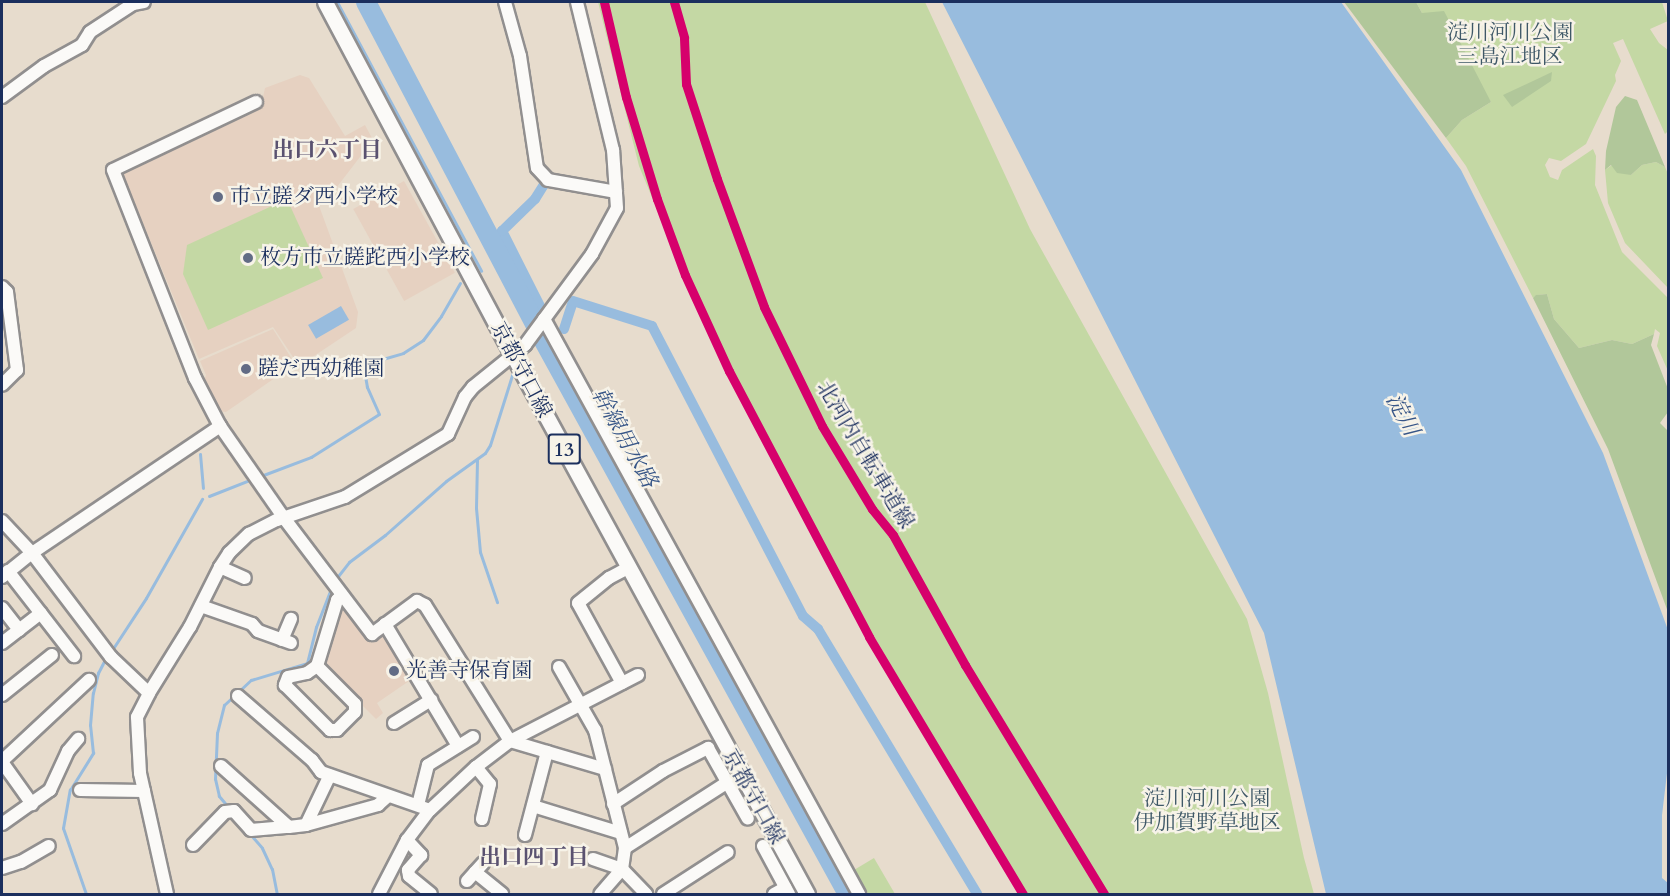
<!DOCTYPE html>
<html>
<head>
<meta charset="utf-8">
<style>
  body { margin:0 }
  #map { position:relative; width:1670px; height:896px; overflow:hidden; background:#e7dccd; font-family:Cardo,"Noto Serif JP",serif }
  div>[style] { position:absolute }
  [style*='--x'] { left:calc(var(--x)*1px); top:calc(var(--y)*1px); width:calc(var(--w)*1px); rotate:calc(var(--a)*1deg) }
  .built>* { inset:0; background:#e6d1c1; transform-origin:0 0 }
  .green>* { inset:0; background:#c4d8a4 }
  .forest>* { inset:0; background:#b1c79a }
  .water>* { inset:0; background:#98bcde; transform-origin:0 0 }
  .stream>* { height:3px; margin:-1.5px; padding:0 1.5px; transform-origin:1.5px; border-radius:1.5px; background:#98bcde }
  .canal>* { height:10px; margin:-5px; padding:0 5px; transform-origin:5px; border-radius:5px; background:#98bcde }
  .river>* { height:20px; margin:-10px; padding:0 10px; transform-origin:10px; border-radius:10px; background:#98bcde }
  .roads { filter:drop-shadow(2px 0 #918f8f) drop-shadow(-2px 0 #918f8f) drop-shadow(0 2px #918f8f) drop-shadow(0 -2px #918f8f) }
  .minor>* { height:12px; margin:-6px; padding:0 6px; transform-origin:6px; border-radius:6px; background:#fbfaf8 }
  .major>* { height:15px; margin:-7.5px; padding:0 7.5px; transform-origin:7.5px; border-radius:7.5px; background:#fbfaf8 }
  .cycleway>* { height:9px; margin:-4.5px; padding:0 4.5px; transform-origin:4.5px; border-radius:4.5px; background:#d6006c }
  .dots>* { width:16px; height:16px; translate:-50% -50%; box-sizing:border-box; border:3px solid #f7f3e8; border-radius:50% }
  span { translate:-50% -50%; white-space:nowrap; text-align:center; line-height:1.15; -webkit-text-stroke:5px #f7f3e8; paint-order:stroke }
  .shield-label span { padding:2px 4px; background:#f7f3e8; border:2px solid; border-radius:4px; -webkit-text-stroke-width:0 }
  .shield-label { font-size:20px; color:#1b2f5e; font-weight:700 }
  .park-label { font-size:21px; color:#3e5867 }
  .poi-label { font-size:21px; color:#1b2f5e }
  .left { translate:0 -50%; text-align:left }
  .street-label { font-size:21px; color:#1b2f5e }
  .neighbourhood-label { font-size:22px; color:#5a5270; font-weight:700 }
  .water-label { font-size:22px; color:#365587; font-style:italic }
  .frame { position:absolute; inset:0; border:3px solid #1b2f5e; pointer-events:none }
</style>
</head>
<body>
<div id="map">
  <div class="built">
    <div style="clip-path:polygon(300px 75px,309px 78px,345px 136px,365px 125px,373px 140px,330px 196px,318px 203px,358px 312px,356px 328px,299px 366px,273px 327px,199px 359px,122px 172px,262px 102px,265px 88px)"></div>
    <div style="left:404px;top:181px;width:105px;height:58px;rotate:61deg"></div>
    <div style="clip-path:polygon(273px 329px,295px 364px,226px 412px,218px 411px,203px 385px,206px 375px,200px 361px)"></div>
    <div style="clip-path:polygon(341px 603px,372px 641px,384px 633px,412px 679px,377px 703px,383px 713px,376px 719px,321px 664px)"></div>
  </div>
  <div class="green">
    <div style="clip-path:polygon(598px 2px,925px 2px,1030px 229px,1247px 619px,1268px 693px,1304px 858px,1314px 894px,1026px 894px,890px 670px,771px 457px,702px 318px,639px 166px)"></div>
    <div style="clip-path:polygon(1416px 2px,1662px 2px,1668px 21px,1650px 29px,1659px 43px,1668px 50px,1668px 131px,1665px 134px,1623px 39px,1613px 43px,1621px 61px,1615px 75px,1616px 81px,1586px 144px,1561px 161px,1549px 158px,1545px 165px,1550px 177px,1558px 180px,1562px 170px,1593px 149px,1596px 156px,1595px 185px,1622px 252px,1668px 298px,1668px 371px,1657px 346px,1660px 333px,1655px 329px,1654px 334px,1632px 344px,1612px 340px,1579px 348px,1554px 319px,1547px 294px,1537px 295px,1533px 298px,1466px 166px,1446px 138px,1462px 120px,1491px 102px,1422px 13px)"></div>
    <div style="clip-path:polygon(1656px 162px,1665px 167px,1668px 174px,1668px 288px,1625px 243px,1608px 203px,1605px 170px,1612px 165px,1631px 175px,1642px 165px)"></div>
    <div style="clip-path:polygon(287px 199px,323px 278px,208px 330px,183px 274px,187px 245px)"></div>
    <div style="clip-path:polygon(874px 858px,895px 894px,868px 894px,854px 870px)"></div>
  </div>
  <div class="forest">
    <div style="clip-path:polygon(1344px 2px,1416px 2px,1422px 13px,1444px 11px,1491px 102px,1462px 120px,1446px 138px)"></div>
    <div style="clip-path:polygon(1552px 72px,1551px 81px,1512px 107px,1503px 95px)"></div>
    <div style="clip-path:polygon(1625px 96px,1637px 100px,1665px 167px,1656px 162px,1642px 165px,1631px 175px,1617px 173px,1611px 165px,1605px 170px,1606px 151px,1616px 107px)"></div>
    <div style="clip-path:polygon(1547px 294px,1554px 319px,1579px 348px,1612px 340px,1632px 344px,1654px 334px,1651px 345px,1668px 389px,1668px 412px,1660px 423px,1668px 431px,1668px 612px,1608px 449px,1533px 298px,1536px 295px)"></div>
  </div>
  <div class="water">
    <div style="clip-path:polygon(942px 2px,1341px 2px,1461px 170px,1603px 453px,1668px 630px,1668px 765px,1662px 815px,1662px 878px,1668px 883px,1668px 894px,1326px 894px,1264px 633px)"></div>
    <div style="left:341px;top:306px;width:16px;height:38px;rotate:60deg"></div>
  </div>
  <div class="stream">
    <div style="--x:337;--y:2;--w:305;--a:61.8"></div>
    <div style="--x:526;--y:335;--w:17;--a:-69"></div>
    <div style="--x:200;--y:454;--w:34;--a:85"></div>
    <div style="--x:477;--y:460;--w:48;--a:91.2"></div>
    <div style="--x:476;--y:508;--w:44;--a:84.8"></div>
    <div style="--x:480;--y:552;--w:53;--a:71.2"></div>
    <div style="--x:258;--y:477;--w:57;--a:-20.7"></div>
    <div style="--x:311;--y:457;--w:80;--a:-32.3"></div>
    <div style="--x:379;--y:414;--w:30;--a:-114"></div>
    <div style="--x:367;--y:387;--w:11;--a:-100"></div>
    <div style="--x:365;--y:376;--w:10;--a:-66"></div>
    <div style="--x:369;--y:367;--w:12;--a:-35"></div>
    <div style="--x:379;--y:360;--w:25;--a:-16"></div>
    <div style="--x:403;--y:353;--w:24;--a:-33"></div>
    <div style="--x:423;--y:340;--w:30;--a:-53"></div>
    <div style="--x:441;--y:316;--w:38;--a:-60"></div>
    <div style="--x:209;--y:496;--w:46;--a:-21.6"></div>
    <div style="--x:335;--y:580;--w:23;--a:-52"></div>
    <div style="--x:349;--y:562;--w:45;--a:-36.9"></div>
    <div style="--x:385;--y:535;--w:81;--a:-41.5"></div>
    <div style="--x:446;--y:481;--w:48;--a:-35.7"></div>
    <div style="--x:485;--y:453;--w:9;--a:-58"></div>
    <div style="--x:490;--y:445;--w:80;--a:-72.5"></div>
    <div style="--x:112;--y:650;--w:62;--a:-56.8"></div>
    <div style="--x:146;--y:598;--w:114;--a:-60.5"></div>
    <div style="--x:229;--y:808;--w:16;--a:-130"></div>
    <div style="--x:219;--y:796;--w:17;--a:-103"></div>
    <div style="--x:215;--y:779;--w:46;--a:-87.5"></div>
    <div style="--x:217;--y:733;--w:29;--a:-76"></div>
    <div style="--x:224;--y:705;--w:37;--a:-43"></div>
    <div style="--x:251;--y:680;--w:59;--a:-16.9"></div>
    <div style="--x:307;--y:663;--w:37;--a:-76"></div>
    <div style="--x:316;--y:627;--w:44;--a:-68.7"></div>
    <div style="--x:250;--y:834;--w:18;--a:49"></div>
    <div style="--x:262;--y:848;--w:23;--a:65"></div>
    <div style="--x:272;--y:869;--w:25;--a:79"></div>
    <div style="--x:86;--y:894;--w:70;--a:-109.2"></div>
    <div style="--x:63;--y:828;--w:39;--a:-80"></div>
    <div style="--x:70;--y:790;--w:44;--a:-58.1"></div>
    <div style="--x:93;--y:753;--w:28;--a:-96"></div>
    <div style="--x:90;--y:725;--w:32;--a:-85"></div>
    <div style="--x:93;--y:693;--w:21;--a:-76"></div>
    <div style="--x:98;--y:673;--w:18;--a:-63"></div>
  </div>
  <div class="canal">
    <div style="--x:532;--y:319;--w:13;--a:-32"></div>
    <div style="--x:543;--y:312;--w:91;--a:-116.8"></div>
    <div style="--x:502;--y:231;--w:46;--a:-44.1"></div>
    <div style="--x:535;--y:199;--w:19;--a:-58"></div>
    <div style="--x:545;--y:183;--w:11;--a:-100"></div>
    <div style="--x:564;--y:329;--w:29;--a:-72"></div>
    <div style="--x:573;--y:301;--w:83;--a:17.6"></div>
    <div style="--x:652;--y:326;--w:327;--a:62.5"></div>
    <div style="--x:803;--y:616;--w:20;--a:41"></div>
    <div style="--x:818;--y:629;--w:309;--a:59"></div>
  </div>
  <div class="river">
    <div style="--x:366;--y:2;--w:373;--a:62.3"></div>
    <div style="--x:539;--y:332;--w:641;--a:61.2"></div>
  </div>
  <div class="roads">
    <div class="minor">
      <div style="--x:505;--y:2;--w:56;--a:74.5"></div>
      <div style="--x:520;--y:56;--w:113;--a:81.4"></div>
      <div style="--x:537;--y:168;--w:16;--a:47"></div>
      <div style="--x:548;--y:180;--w:69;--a:10"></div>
      <div style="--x:2;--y:97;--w:52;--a:-36.4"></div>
      <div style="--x:44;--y:66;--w:43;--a:-28.9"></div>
      <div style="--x:82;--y:45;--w:15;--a:-58"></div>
      <div style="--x:90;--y:32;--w:51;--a:-33.1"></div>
      <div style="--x:133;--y:4;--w:11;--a:-10"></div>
      <div style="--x:256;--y:102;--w:158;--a:154.6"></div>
      <div style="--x:113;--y:170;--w:224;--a:68.5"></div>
      <div style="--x:195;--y:378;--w:54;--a:62.5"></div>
      <div style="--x:220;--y:426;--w:112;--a:55.2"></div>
      <div style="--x:284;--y:518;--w:146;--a:52.8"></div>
      <div style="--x:372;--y:634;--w:56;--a:-36.3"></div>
      <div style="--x:417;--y:601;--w:9;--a:27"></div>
      <div style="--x:425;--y:605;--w:160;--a:58"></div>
      <div style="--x:510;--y:741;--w:99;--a:16.4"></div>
      <div style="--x:2;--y:287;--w:7;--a:45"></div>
      <div style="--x:7;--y:292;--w:79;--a:82.7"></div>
      <div style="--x:17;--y:370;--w:21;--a:135"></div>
      <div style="--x:544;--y:319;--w:656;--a:61.28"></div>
      <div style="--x:2;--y:521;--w:44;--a:46.8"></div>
      <div style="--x:32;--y:553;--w:131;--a:52.8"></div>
      <div style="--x:111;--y:657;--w:52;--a:43.5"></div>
      <div style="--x:220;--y:567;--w:27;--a:24"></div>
      <div style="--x:8;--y:571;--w:108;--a:52.2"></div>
      <div style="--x:2;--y:577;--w:38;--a:-39"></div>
      <div style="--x:32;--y:553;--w:227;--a:-34"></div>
      <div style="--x:201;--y:606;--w:54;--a:19.4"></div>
      <div style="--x:252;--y:624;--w:9;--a:49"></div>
      <div style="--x:258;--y:631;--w:35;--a:20"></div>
      <div style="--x:2;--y:608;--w:28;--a:52"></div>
      <div style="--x:385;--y:624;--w:142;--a:59.1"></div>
      <div style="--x:282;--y:640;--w:23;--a:-67"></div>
      <div style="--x:2;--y:643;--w:49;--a:-37.6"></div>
      <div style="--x:317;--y:666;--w:12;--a:145"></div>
      <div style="--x:307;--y:673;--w:19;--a:168"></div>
      <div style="--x:288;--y:677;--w:9;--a:111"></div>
      <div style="--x:285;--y:685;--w:64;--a:45"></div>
      <div style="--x:330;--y:730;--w:7;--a:0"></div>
      <div style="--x:337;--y:730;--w:25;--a:-45"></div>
      <div style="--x:355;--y:712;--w:8;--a:-90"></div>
      <div style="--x:355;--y:704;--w:54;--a:-135"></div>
      <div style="--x:317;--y:666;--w:69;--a:-73.1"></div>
      <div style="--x:337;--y:600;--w:7;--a:-45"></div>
      <div style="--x:559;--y:667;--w:73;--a:60.3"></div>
      <div style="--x:595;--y:730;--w:122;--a:75.7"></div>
      <div style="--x:625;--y:848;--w:21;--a:98"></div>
      <div style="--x:622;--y:869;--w:33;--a:131"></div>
      <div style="--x:622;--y:683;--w:91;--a:-118.8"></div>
      <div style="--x:578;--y:603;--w:40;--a:-39"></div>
      <div style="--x:609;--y:578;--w:21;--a:-28"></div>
      <div style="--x:2;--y:695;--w:64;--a:-38.7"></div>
      <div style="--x:238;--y:696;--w:98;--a:40.9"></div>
      <div style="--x:312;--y:760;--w:15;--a:53"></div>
      <div style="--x:321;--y:772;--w:115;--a:19.2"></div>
      <div style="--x:394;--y:723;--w:44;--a:-31.9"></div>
      <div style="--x:2;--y:761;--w:119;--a:-43"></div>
      <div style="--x:2;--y:762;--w:52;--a:54.5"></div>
      <div style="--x:221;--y:766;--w:91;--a:41.9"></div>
      <div style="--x:289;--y:827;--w:17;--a:-7"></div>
      <div style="--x:306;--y:825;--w:75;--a:-15.5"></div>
      <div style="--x:378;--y:805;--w:13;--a:-42"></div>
      <div style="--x:476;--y:767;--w:22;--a:51"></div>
      <div style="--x:490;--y:784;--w:36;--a:103"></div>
      <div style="--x:80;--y:790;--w:64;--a:0.9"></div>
      <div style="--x:613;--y:804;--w:60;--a:-33.4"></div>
      <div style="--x:663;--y:771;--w:51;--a:-27.1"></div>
      <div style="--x:708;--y:748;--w:81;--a:60.6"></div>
      <div style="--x:418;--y:805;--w:41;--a:-76"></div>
      <div style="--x:428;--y:765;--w:53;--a:-31.9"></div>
      <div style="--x:533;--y:806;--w:92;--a:17.1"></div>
      <div style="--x:2;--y:824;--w:59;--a:-35.3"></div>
      <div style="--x:50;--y:790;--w:43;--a:-65.2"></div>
      <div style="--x:68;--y:751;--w:16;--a:-50"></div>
      <div style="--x:306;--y:825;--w:55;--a:-64.4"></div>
      <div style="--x:525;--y:835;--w:86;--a:-75.2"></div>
      <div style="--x:407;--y:840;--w:21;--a:47"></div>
      <div style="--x:421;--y:855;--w:20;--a:131"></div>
      <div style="--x:408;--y:870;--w:6;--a:81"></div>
      <div style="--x:409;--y:876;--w:28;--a:39"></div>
      <div style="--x:193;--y:845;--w:46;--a:-45.9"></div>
      <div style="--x:225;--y:812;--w:9;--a:-6"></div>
      <div style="--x:234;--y:811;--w:25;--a:48"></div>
      <div style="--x:251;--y:830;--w:38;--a:-5"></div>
      <div style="--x:763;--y:846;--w:55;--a:61.6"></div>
      <div style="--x:625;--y:848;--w:122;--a:-32.7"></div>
      <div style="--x:593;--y:859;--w:31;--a:19"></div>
      <div style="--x:622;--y:869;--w:35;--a:46"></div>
      <div style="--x:2;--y:868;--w:20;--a:-18"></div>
      <div style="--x:21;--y:862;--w:32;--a:-30"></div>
      <div style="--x:475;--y:872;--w:35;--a:39"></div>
      <div style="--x:467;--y:881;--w:24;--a:-48"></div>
      <div style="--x:167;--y:894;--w:124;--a:-102.6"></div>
      <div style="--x:140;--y:773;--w:56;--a:-93.1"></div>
      <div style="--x:137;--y:717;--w:27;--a:-63"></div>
      <div style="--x:149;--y:693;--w:78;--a:-58.2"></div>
      <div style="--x:190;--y:627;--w:67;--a:-63.4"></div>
      <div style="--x:220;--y:567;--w:17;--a:-57"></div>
      <div style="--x:229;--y:553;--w:28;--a:-44"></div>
      <div style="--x:249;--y:534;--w:31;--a:-27"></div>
      <div style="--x:277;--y:520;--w:72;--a:-18.7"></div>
      <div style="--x:345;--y:497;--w:121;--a:-31.5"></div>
      <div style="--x:448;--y:434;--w:41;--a:-65.3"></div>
      <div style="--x:465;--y:397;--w:13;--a:-51"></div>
      <div style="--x:473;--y:387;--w:67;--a:-38.9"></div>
      <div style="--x:525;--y:345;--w:113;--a:-53.6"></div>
      <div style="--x:592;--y:254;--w:52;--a:-61.5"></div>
      <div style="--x:617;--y:208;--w:58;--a:-93.9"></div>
      <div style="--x:613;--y:150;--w:152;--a:-103.7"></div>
      <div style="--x:379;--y:894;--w:61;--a:-62.6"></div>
      <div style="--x:407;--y:840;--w:38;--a:-53"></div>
      <div style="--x:430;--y:810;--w:63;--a:-43.1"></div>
      <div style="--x:476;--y:767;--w:43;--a:-37.4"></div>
      <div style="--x:510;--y:741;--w:144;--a:-27.3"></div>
      <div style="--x:663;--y:894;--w:77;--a:-32.9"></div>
      <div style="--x:774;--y:894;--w:13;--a:-29"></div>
    </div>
    <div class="major">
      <div style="--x:325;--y:2;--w:400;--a:62"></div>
      <div style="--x:513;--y:355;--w:614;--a:61.39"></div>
    </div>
  </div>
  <div class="cycleway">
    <div style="--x:604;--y:2;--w:98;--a:77"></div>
    <div style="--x:626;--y:97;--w:107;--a:73.1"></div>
    <div style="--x:657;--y:199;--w:81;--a:69.8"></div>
    <div style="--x:685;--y:275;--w:106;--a:65.4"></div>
    <div style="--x:729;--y:371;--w:301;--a:62.2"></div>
    <div style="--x:869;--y:637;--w:300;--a:59.1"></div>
    <div style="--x:674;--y:2;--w:37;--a:74"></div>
    <div style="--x:684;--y:38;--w:46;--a:87.5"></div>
    <div style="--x:686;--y:84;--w:100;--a:71.9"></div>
    <div style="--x:717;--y:179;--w:136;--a:69.8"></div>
    <div style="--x:764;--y:307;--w:132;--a:64"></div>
    <div style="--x:822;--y:426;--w:97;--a:58.9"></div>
    <div style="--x:872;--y:509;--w:33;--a:51"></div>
    <div style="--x:893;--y:535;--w:149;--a:61"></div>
    <div style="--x:965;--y:665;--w:268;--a:58.7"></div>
  </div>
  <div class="dots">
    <div style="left:218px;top:197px;background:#626c85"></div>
    <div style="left:248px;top:258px;background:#626c85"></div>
    <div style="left:246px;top:369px;background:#626c85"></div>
    <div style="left:394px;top:671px;background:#626c85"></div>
  </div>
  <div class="shield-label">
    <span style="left:564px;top:449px">13</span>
  </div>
  <div class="park-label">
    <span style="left:1510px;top:45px">淀川河川公園<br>三島江地区</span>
    <span style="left:1207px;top:811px">淀川河川公園<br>伊加賀野草地区</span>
  </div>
  <div class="poi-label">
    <span class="left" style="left:230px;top:197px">市立蹉ダ西小学校</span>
    <span class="left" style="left:260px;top:258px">枚方市立蹉跎西小学校</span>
    <span class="left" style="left:258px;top:369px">蹉だ西幼稚園</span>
    <span class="left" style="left:406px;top:671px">光善寺保育園</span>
  </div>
  <div class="street-label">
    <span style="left:521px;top:370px;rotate:62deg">京都守口線</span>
    <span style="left:865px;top:455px;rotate:59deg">北河内自転車道線</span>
    <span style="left:753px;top:797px;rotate:61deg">京都守口線</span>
  </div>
  <div class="neighbourhood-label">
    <span style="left:327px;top:151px">出口六丁目</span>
    <span style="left:534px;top:858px">出口四丁目</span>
  </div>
  <div class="water-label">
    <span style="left:1402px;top:415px;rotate:62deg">淀川</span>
    <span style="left:624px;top:438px;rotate:61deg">幹線用水路</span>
  </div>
  <div class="frame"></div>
</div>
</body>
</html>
